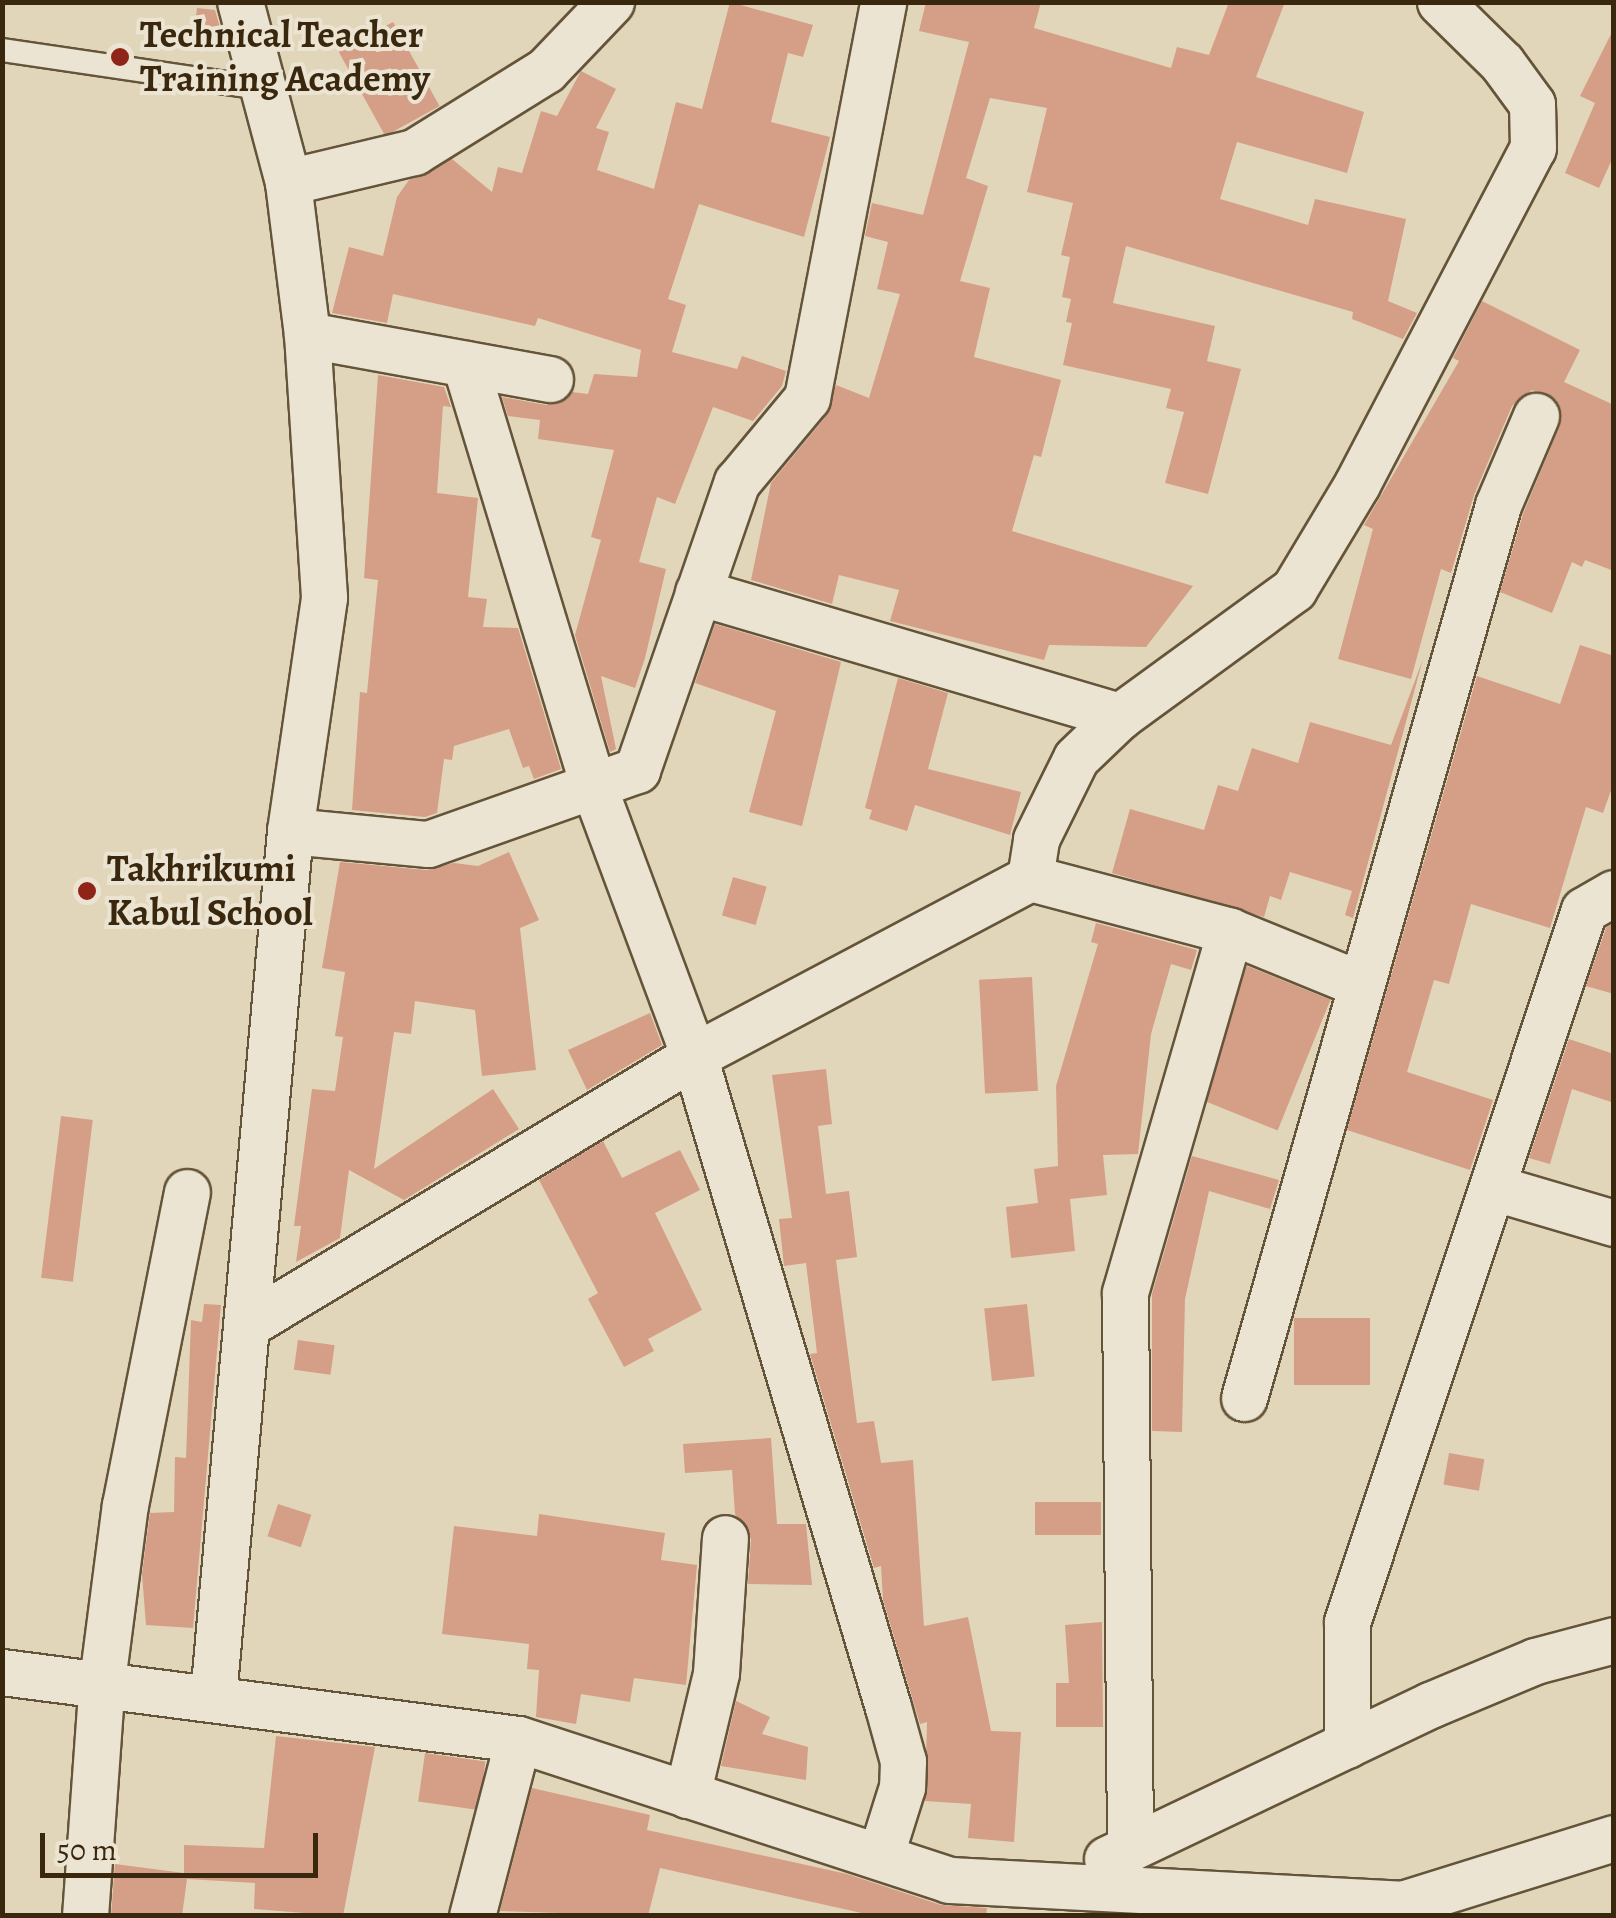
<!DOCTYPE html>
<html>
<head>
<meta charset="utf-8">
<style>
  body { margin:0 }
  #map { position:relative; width:1616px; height:1918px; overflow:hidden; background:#e2d6ba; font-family:Alegreya,serif }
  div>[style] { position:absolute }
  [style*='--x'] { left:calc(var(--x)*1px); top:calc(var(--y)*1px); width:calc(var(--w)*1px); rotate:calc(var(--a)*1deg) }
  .building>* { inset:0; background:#d59e86; transform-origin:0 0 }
  .roads { filter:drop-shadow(2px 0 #645439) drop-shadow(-2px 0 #645439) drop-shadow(0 2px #645439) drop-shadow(0 -2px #645439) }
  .service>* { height:22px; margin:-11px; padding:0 11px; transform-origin:11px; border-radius:11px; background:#ece4d2 }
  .minor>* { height:45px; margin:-22.5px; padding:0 22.5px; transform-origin:22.5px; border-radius:22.5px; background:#ece4d2 }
  .dots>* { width:28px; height:28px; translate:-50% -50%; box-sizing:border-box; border:5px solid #ece4d2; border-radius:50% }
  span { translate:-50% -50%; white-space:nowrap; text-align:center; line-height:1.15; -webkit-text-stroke:8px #ece4d2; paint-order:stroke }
  .poi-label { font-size:38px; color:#3a280e; font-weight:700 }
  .left { translate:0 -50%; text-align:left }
  .frame { position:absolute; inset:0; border:5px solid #3a280e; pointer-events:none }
  .scale { position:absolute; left:40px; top:1833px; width:278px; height:45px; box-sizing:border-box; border:5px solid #3a280e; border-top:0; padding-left:12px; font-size:30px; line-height:35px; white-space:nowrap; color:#3a280e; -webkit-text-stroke:8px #ece4d2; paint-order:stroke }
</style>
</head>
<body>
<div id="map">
  <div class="building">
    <div style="clip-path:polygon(730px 2px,813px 25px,803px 57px,788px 53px,771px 122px,830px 137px,804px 237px,699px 204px,668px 299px,686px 305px,672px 352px,737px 369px,742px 356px,786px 371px,782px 386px,753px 421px,713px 407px,675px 504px,657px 497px,639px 562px,666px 569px,645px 658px,635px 688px,601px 676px,616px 749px,610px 752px,575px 635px,601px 540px,591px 537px,614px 450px,538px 439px,540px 420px,508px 416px,502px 397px,546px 405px,572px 392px,588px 394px,594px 374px,637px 377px,641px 350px,538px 318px,535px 326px,393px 294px,387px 323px,332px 313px,349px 247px,383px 256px,397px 197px,409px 180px,452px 159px,492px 192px,498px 167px,522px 173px,541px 111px,557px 116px,581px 71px,616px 89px,596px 128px,609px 132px,597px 170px,654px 189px,676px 102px,702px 109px)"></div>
    <div style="clip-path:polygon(926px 2px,1041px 2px,1034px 28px,1171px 68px,1177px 47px,1209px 55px,1229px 2px,1285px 2px,1256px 77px,1364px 112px,1347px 173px,1237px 142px,1220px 199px,1308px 225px,1315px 199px,1406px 219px,1388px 301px,1417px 313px,1403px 339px,1352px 319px,1353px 312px,1126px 246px,1113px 303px,1215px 326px,1207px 361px,1241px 369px,1208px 494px,1165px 483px,1184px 412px,1166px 408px,1171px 389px,1063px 365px,1072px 323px,1066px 322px,1071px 299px,1062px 297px,1070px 257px,1061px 255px,1073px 203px,1027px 192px,1047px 108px,990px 98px,966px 178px,988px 186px,960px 281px,990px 288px,974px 357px,1061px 380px,1041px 457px,1034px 455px,1012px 531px,1193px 586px,1146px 647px,1049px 645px,1044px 660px,890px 621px,899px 590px,839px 575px,832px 604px,751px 580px,771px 483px,827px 415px,836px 385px,869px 398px,900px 294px,877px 289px,888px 242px,865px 236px,872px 203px,923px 215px,969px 42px,919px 31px)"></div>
    <div style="clip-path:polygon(197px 8px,215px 10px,224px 42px,193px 39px)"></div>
    <div style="left:393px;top:22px;width:96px;height:62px;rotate:61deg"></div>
    <div style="clip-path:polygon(1614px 28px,1614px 155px,1599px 188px,1565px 173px,1595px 103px,1580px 96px)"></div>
    <div style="clip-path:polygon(1482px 301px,1580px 350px,1564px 382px,1614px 405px,1614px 571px,1585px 560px,1582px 567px,1572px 562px,1552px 613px,1500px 592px,1523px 514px,1560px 425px,1556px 400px,1532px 390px,1512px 406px,1474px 495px,1451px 573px,1441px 569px,1411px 679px,1338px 659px,1373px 529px,1364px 525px,1459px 361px,1453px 358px)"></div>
    <div style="clip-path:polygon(378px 375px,444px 387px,451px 407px,443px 406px,437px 493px,478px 498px,468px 597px,487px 599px,483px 627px,518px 628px,561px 769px,534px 779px,529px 766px,523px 768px,509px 729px,454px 746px,452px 760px,444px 759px,437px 813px,425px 817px,352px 810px,360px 692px,367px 693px,378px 580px,364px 578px)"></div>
    <div style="clip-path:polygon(715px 624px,841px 662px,802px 826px,749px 812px,776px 711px,695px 683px)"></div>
    <div style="clip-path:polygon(1580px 645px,1614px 656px,1614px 782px,1603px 813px,1586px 807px,1550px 928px,1471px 904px,1449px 984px,1434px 980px,1407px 1072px,1493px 1100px,1470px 1170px,1347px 1130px,1477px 676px,1560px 704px)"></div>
    <div style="clip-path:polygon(1423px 659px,1353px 918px,1345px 915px,1352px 891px,1290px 872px,1281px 900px,1270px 896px,1264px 917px,1112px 873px,1130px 809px,1204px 830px,1218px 785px,1238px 791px,1252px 748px,1298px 763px,1310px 722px,1391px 745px)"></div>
    <div style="clip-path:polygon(898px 678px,948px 693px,928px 769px,1021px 792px,1010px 835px,915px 805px,907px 831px,869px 819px,872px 810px,865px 808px)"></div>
    <div style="clip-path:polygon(509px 852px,539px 920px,520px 928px,536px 1070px,482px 1076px,475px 1010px,415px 1001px,411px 1034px,394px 1032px,374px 1169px,493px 1089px,519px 1129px,404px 1200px,349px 1170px,340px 1238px,296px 1262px,301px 1226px,294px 1226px,312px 1089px,335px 1091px,343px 1037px,335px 1036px,345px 972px,322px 968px,340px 862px,426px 870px,454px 863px,478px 866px)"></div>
    <div style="left:733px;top:877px;width:35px;height:40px;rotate:16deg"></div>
    <div style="clip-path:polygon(1096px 923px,1197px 950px,1191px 970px,1171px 964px,1151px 1034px,1138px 1154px,1103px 1155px,1107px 1195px,1070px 1199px,1075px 1251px,1011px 1258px,1006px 1207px,1038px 1203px,1034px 1169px,1058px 1166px,1056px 1086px,1098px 944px,1091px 942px)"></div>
    <div style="clip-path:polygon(1614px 923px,1614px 994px,1586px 986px,1606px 928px)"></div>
    <div style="left:1247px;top:966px;width:90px;height:141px;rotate:22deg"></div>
    <div style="left:1032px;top:977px;width:114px;height:53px;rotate:87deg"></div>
    <div style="clip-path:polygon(650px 1013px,662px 1045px,587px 1090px,568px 1050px)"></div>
    <div style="clip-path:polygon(1569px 1039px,1614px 1054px,1614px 1103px,1572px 1089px,1550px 1164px,1529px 1158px)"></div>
    <div style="clip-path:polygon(826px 1069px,832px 1124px,818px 1126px,826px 1194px,849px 1191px,857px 1257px,836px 1260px,857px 1423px,874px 1421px,881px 1463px,913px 1460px,924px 1626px,968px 1617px,991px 1731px,1021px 1732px,1014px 1842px,968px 1838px,971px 1804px,925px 1801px,927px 1722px,920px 1724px,883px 1600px,881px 1566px,874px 1568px,810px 1354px,817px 1353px,806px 1263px,784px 1266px,779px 1219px,792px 1218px,772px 1075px)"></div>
    <div style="left:61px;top:1116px;width:32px;height:163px;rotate:7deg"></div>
    <div style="clip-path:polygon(603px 1141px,622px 1178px,680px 1150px,700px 1190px,655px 1213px,702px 1310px,648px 1339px,654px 1351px,624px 1367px,588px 1299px,598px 1293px,539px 1180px)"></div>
    <div style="clip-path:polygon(1192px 1156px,1279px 1180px,1270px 1209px,1209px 1191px,1185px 1299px,1182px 1432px,1152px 1431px,1152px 1294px)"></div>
    <div style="clip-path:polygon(204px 1304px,221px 1305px,193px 1628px,146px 1625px,142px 1574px,150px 1513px,174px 1512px,175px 1457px,186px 1458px,191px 1320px,202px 1322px)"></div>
    <div style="left:1027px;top:1304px;width:73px;height:43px;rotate:84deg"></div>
    <div style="left:1370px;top:1318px;width:67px;height:76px;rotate:90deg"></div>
    <div style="left:298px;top:1340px;width:37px;height:30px;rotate:8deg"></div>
    <div style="clip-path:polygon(771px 1438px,777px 1524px,806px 1524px,812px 1585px,748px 1584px,751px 1539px,735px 1514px,732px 1470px,685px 1473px,683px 1444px)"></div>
    <div style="left:1449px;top:1453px;width:36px;height:32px;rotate:10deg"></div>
    <div style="left:1101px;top:1502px;width:33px;height:66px;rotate:90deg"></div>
    <div style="left:278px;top:1504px;width:35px;height:34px;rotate:18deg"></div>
    <div style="clip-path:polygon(539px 1514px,665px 1533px,661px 1560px,697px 1565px,686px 1685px,634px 1678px,630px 1702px,581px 1694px,576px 1724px,536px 1717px,539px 1670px,527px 1669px,529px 1644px,442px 1634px,454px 1526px,537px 1536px)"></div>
    <div style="clip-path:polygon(1102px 1622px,1103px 1727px,1056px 1727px,1056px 1683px,1069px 1683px,1065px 1625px)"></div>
    <div style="clip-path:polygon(736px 1701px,770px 1717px,762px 1734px,808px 1747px,806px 1780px,721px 1766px)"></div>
    <div style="clip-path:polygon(276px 1736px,375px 1747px,343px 1916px,254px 1909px,255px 1883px,187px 1879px,182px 1916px,111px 1916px,115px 1864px,184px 1873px,184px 1845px,264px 1848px)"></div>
    <div style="left:425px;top:1753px;width:61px;height:49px;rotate:8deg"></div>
    <div style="clip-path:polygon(532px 1788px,650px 1815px,647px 1830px,847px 1874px,941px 1905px,987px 1908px,986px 1916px,875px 1916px,660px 1868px,648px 1916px,500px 1911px)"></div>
  </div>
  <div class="roads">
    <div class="service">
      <div style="--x:2;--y:50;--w:261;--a:8.4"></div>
    </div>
    <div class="minor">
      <div style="--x:288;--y:182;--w:130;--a:-13.4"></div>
      <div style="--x:414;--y:152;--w:155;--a:-31.8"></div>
      <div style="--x:546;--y:70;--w:94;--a:-46.3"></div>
      <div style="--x:307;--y:335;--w:247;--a:10.3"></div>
      <div style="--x:465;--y:364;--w:437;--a:73.1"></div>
      <div style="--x:592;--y:782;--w:292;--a:69.6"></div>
      <div style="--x:694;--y:1056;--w:679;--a:73.41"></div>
      <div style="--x:888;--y:1707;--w:56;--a:74.5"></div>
      <div style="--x:903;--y:1761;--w:26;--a:92"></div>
      <div style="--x:902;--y:1787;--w:70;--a:107.4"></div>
      <div style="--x:698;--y:592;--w:440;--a:16.4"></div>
      <div style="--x:290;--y:831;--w:139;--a:5.4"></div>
      <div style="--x:428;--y:844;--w:222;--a:-19.5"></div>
      <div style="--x:637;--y:770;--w:305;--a:-70.9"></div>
      <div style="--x:737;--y:482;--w:109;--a:-50.2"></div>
      <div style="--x:807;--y:398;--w:403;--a:-79.1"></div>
      <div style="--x:1030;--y:878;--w:207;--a:14.8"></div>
      <div style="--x:1230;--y:931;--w:377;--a:106.2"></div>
      <div style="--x:1125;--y:1293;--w:555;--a:89.48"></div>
      <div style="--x:1230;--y:931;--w:140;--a:22.2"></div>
      <div style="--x:1495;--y:1188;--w:124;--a:16.4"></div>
      <div style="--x:250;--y:1323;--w:518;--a:-31.02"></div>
      <div style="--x:694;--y:1056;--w:380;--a:-27.9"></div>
      <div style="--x:1030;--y:878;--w:39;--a:-81"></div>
      <div style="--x:1036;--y:839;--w:90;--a:-63.7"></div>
      <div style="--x:1076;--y:758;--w:61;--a:-43.7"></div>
      <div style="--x:1120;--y:716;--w:215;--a:-36.1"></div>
      <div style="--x:1294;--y:589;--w:122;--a:-59"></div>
      <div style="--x:1357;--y:484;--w:379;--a:-62.4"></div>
      <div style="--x:1533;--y:148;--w:44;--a:-91.3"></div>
      <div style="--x:1532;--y:104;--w:51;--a:-126.2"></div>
      <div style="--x:1502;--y:63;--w:87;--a:-135.5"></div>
      <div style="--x:1244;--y:1398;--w:928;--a:-74.12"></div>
      <div style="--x:1498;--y:505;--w:97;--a:-66.9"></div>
      <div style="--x:2;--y:1672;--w:520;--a:7.4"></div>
      <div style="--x:518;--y:1739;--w:453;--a:18.1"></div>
      <div style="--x:949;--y:1880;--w:454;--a:3"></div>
      <div style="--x:1402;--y:1904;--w:222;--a:-17.3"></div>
      <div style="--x:213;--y:1697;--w:869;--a:-84.92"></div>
      <div style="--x:290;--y:831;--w:236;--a:-81.7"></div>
      <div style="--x:324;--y:597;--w:263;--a:-93.7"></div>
      <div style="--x:307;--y:335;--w:154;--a:-97.1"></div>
      <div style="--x:288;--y:182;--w:186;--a:-104.9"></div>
      <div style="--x:1347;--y:1745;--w:123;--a:-90"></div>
      <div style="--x:1347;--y:1622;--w:750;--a:-71.59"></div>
      <div style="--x:1584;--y:910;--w:34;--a:-30"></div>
      <div style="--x:687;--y:1795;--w:125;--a:-76.6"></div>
      <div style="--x:716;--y:1673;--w:135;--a:-86.2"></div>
      <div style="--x:1107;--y:1859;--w:358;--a:-25.5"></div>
      <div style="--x:1430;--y:1705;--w:114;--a:-22.7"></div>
      <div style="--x:1535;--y:1661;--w:82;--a:-14.9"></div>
      <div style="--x:85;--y:1916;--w:236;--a:-85.9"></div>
      <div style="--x:102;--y:1681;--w:177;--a:-82.6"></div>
      <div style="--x:125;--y:1505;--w:319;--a:-78.8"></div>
      <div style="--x:472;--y:1916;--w:183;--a:-75.4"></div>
    </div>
  </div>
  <div class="dots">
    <div style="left:120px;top:57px;background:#8f2418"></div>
    <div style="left:87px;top:891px;background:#8f2418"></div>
  </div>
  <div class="poi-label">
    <span class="left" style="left:140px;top:57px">Technical Teacher<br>Training Academy</span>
    <span class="left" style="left:107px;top:891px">Takhrikumi<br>Kabul School</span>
  </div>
  <div class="frame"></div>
  <div class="scale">50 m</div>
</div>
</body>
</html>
